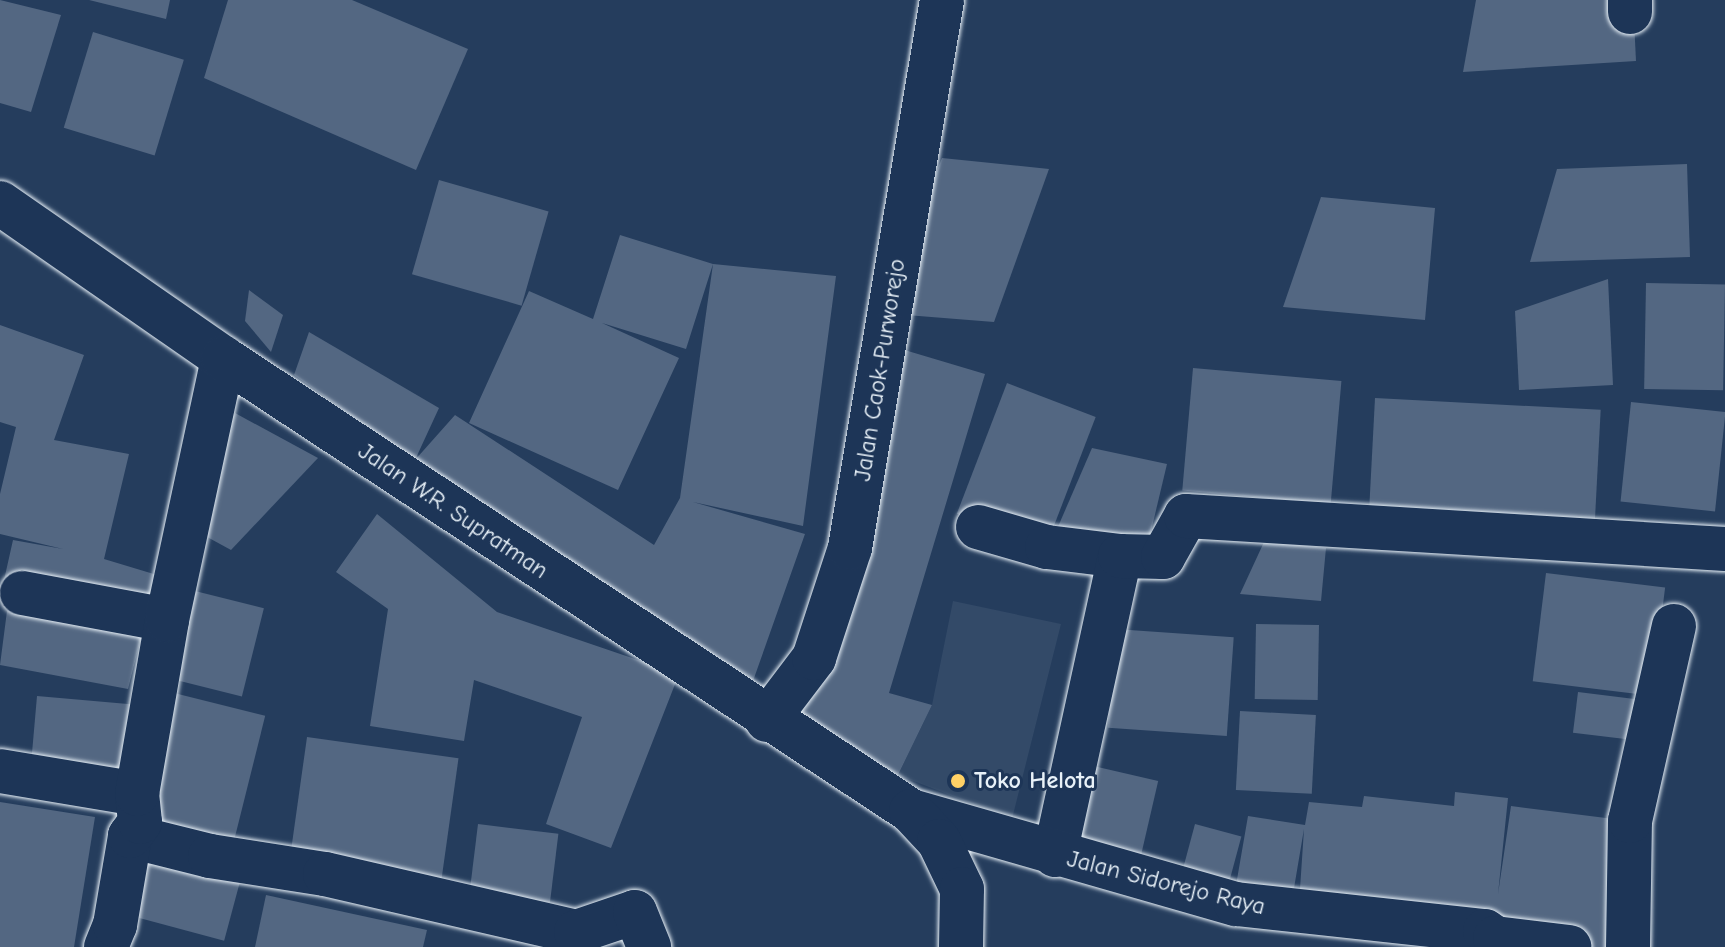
<!DOCTYPE html>
<html>
<head>
<meta charset="utf-8">
<style>
	body { margin:0 }
	#map { position:relative; width:1725px; height:947px; overflow:hidden; background:#253d5d; font-family:"Comic Neue",sans-serif }
	div>[style] { position:absolute }
	.built>* { inset:0; background:#334a68 }
	.building>* { inset:0; background:#536782; transform-origin:0 0 }
	.roads { filter:drop-shadow(0 0 2px #e8f1f8) drop-shadow(0 0 2px #e8f1f8) }
	.minor>* { height:44px; margin:-22px; padding:0 22px; transform-origin:22px; border-radius:22px; background:#1d3557 }
	.major>* { height:44px; margin:-22px; padding:0 22px; transform-origin:22px; border-radius:22px; background:#1d3557 }
	.dots>* { width:22px; height:22px; translate:-50% -50%; box-sizing:border-box; border:4px solid #1d3557; border-radius:50% }
	span { translate:-50% -50%; white-space:nowrap; text-align:center; line-height:1.15; -webkit-text-stroke:6px #1d3557; paint-order:stroke }
	.street-label { font-size:24px; color:#e8f1f8 }
	.poi-label { font-size:24px; color:#e8f1f8; font-weight:700 }
	.left { translate:0 -50%; text-align:left }
</style>
</head>
<body>
<div id="map">
	<div class="built">
		<i style="clip-path:polygon(953px 601px,1061px 624px,1012px 819px,898px 775px,932px 705px)"></i>
	</div>
	<div class="building">
		<i style="clip-path:polygon(0 0,61px 15px,31px 112px,0 103px)"></i>
		<i style="clip-path:polygon(89px 0,170px 0,166px 19px)"></i>
		<i style="clip-path:polygon(228px 0,352px 0,468px 49px,416px 170px,204px 78px)"></i>
		<i style="clip-path:polygon(1476px 0,1633px 0,1636px 61px,1463px 72px)"></i>
		<i style="left:93px;top:32px;width:95px;height:100px;rotate:17deg"></i>
		<i style="clip-path:polygon(942px 158px,1049px 169px,994px 322px,881px 313px)"></i>
		<i style="clip-path:polygon(1687px 164px,1690px 257px,1530px 262px,1557px 169px)"></i>
		<i style="left:439px;top:180px;width:114px;height:98px;rotate:16deg"></i>
		<i style="clip-path:polygon(1321px 197px,1435px 208px,1425px 320px,1283px 307px)"></i>
		<i style="clip-path:polygon(620px 235px,713px 264px,836px 276px,803px 526px,693px 502px,805px 534px,753px 681px,618px 600px,415px 460px,455px 415px,654px 545px,680px 498px,713px 264px,686px 349px,602px 323px,679px 358px,618px 490px,469px 423px,529px 291px,593px 319px)"></i>
		<i style="clip-path:polygon(1608px 279px,1613px 385px,1519px 390px,1515px 311px)"></i>
		<i style="left:1646px;top:283px;width:79px;height:106px;rotate:1deg"></i>
		<i style="clip-path:polygon(249px 290px,283px 315px,271px 352px,245px 321px)"></i>
		<i style="clip-path:polygon(0 325px,84px 355px,54px 440px,129px 454px,104px 559px,157px 575px,128px 689px,0 665px,7px 611px,133px 634px,0 598px,13px 540px,63px 549px,0 534px,0 494px,16px 427px,0 422px)"></i>
		<i style="clip-path:polygon(309px 332px,439px 408px,415px 460px,294px 375px)"></i>
		<i style="clip-path:polygon(871px 340px,985px 374px,889px 693px,932px 705px,898px 775px,789px 724px,817px 672px)"></i>
		<i style="left:1193px;top:368px;width:149px;height:123px;rotate:5deg"></i>
		<i style="left:1007px;top:383px;width:95px;height:140px;rotate:21deg"></i>
		<i style="left:1375px;top:398px;width:226px;height:124px;rotate:3deg"></i>
		<i style="left:1631px;top:402px;width:95px;height:100px;rotate:6deg"></i>
		<i style="clip-path:polygon(235px 413px,318px 458px,231px 550px,176px 520px)"></i>
		<i style="clip-path:polygon(1092px 448px,1167px 464px,1147px 548px,1054px 536px)"></i>
		<i style="clip-path:polygon(377px 514px,497px 612px,679px 674px,611px 848px,546px 824px,582px 717px,474px 680px,464px 741px,370px 726px,388px 609px,336px 572px)"></i>
		<i style="clip-path:polygon(1264px 542px,1326px 548px,1321px 601px,1240px 594px)"></i>
		<i style="left:1546px;top:573px;width:120px;height:109px;rotate:7deg"></i>
		<i style="left:195px;top:591px;width:71px;height:91px;rotate:14deg"></i>
		<i style="left:1256px;top:624px;width:63px;height:75px;rotate:1deg"></i>
		<i style="left:1115px;top:629px;width:119px;height:99px;rotate:4deg"></i>
		<i style="left:1578px;top:692px;width:63px;height:41px;rotate:7deg"></i>
		<i style="left:174px;top:693px;width:94px;height:133px;rotate:14deg"></i>
		<i style="left:37px;top:696px;width:97px;height:68px;rotate:5deg"></i>
		<i style="left:1240px;top:711px;width:76px;height:79px;rotate:3deg"></i>
		<i style="left:307px;top:737px;width:153px;height:129px;rotate:8deg"></i>
		<i style="left:1089px;top:765px;width:71px;height:85px;rotate:13deg"></i>
		<i style="clip-path:polygon(1455px 792px,1508px 798px,1498px 894px,1511px 806px,1630px 821px,1615px 947px,1569px 947px,1352px 906px,1354px 895px,1300px 889px,1304px 829px,1292px 900px,1235px 891px,1248px 816px,1305px 825px,1309px 802px,1362px 807px,1364px 796px,1454px 806px)"></i>
		<i style="clip-path:polygon(0 802px,95px 817px,74px 947px,0 947px)"></i>
		<i style="left:478px;top:824px;width:81px;height:69px;rotate:7deg"></i>
		<i style="left:1195px;top:824px;width:48px;height:57px;rotate:15deg"></i>
		<i style="left:115px;top:838px;width:132px;height:71px;rotate:15deg"></i>
		<i style="clip-path:polygon(266px 895px,427px 930px,423px 947px,255px 947px)"></i>
	</div>
	<div class="roads">
		<div class="minor">
			<i style="left:1630px;top:0;width:12px;rotate:90deg"></i>
			<i style="left:978px;top:527px;width:72px;rotate:16.2deg"></i>
			<i style="left:1047px;top:547px;width:74px;rotate:7deg"></i>
			<i style="left:1120px;top:556px;width:306px;rotate:102.3deg"></i>
			<i style="left:1120px;top:556px;width:43px;rotate:1.3deg"></i>
			<i style="left:1163px;top:557px;width:47px;rotate:-60.7deg"></i>
			<i style="left:1186px;top:516px;width:540px;rotate:3.5deg"></i>
			<i style="left:22px;top:593px;width:147px;rotate:10.5deg"></i>
			<i style="left:767px;top:720px;width:78px;rotate:-52.8deg"></i>
			<i style="left:814px;top:658px;width:116px;rotate:-71.9deg"></i>
			<i style="left:850px;top:548px;width:556px;rotate:-80.47deg"></i>
			<i style="left:0;top:771px;width:139px;rotate:9.5deg"></i>
			<i style="left:911px;top:811px;width:338px;rotate:16deg"></i>
			<i style="left:1236px;top:904px;width:250px;rotate:6.2deg"></i>
			<i style="left:1485px;top:931px;width:12px;rotate:35deg"></i>
			<i style="left:1495px;top:938px;width:75px;rotate:6.9deg"></i>
			<i style="left:130px;top:836px;width:82px;rotate:14deg"></i>
			<i style="left:210px;top:856px;width:116px;rotate:8.9deg"></i>
			<i style="left:325px;top:874px;width:258px;rotate:13deg"></i>
			<i style="left:576px;top:932px;width:62px;rotate:-18.7deg"></i>
			<i style="left:635px;top:912px;width:38px;rotate:68deg"></i>
			<i style="left:106px;top:947px;width:24px;rotate:-68deg"></i>
			<i style="left:115px;top:925px;width:90px;rotate:-80.4deg"></i>
			<i style="left:130px;top:836px;width:17px;rotate:-54deg"></i>
			<i style="left:140px;top:822px;width:28px;rotate:-96deg"></i>
			<i style="left:137px;top:794px;width:177px;rotate:-80.2deg"></i>
			<i style="left:167px;top:620px;width:268px;rotate:-77.9deg"></i>
			<i style="left:1628px;top:947px;width:126px;rotate:-89.1deg"></i>
			<i style="left:1630px;top:821px;width:200px;rotate:-77.3deg"></i>
		</div>
		<div class="major">
			<i style="left:0;top:203px;width:272px;rotate:34.8deg"></i>
			<i style="left:223px;top:358px;width:824px;rotate:33.36deg"></i>
			<i style="left:911px;top:811px;width:41px;rotate:47deg"></i>
			<i style="left:939px;top:841px;width:53px;rotate:64.4deg"></i>
			<i style="left:962px;top:889px;width:58px;rotate:91deg"></i>
		</div>
	</div>
	<div class="dots">
		<i style="left:958px;top:781px;background:#ffd166"></i>
	</div>
	<div class="street-label">
		<span style="left:880px;top:370px;rotate:-81deg">Jalan Caok-Purworejo</span>
		<span style="left:453px;top:511px;rotate:34deg">Jalan W.R. Supratman</span>
		<span style="left:1166px;top:883px;rotate:14deg">Jalan Sidorejo Raya</span>
	</div>
	<div class="poi-label">
		<span class="left" style="left:974px;top:781px">Toko Helota</span>
	</div>
</div>
</body>
</html>
